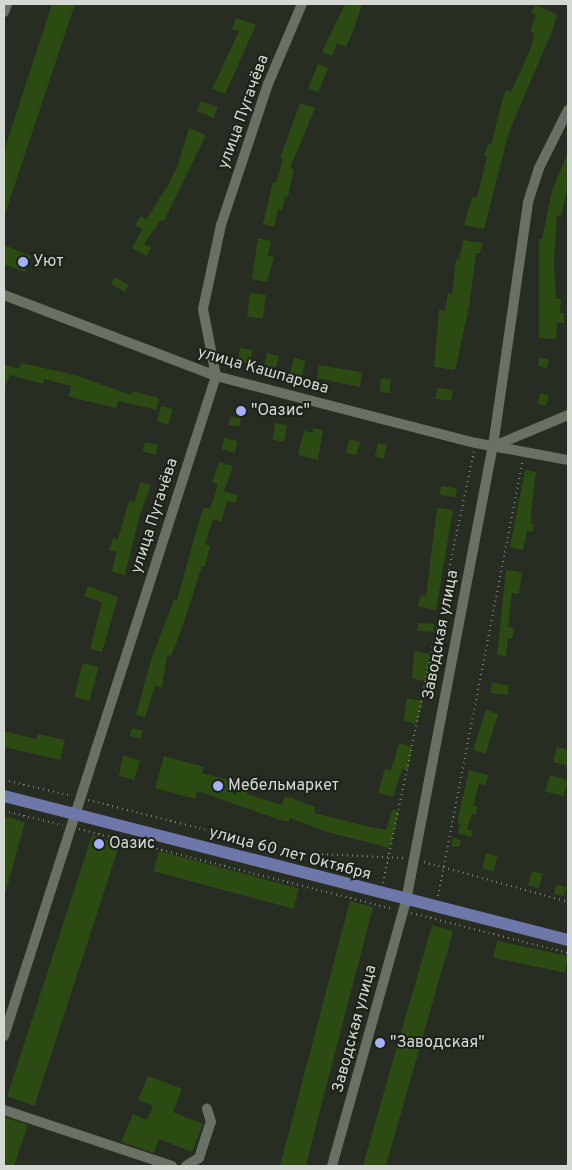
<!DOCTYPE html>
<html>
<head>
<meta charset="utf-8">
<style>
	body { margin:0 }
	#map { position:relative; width:572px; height:1170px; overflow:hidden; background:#272d23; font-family:Overpass,sans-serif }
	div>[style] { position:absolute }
	.building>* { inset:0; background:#2b4b12; transform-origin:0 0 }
	.path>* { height:2px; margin-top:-1px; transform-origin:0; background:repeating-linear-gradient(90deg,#7e837b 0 1px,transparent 0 5px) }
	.minor>* { height:10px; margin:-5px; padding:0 5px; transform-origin:5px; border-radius:5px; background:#697165 }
	.major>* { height:12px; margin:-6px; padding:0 6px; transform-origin:6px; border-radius:6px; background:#6e77a9 }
	.dots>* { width:14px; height:14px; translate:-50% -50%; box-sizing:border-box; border:2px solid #1d231a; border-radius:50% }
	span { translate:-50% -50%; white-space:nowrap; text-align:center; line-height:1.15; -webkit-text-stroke:4px #1d231a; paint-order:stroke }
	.street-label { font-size:16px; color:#d5d9d3 }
	.poi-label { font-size:16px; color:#d5d9d3 }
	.left { translate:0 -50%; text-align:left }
	.frame { position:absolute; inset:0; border:5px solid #d5d9d3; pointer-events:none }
</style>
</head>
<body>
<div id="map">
	<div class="building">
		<i style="clip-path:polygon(52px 4px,75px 4px,4px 217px,4px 151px)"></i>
		<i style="clip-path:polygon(345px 4px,362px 4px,353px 31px,346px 47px,337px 43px,332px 56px,322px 52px)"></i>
		<i style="clip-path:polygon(535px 5px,557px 14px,553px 29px,509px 132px,484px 229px,464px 225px,472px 197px,477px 198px,487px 156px,484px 156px,488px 144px,491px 145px,502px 101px,506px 90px,511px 92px,531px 48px,534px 33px,530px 32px,536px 15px,531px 13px)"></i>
		<i style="clip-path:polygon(236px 18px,256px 25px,225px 94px,212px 89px,239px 31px,232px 29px)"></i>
		<i style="left:318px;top:64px;width:11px;height:26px;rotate:22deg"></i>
		<i style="left:201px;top:101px;width:18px;height:11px;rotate:22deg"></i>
		<i style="clip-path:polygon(300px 103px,315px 108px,290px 168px,294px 169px,288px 197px,285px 196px,282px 210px,278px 209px,274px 227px,263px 224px,273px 182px,276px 183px,283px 159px,280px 158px)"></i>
		<i style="clip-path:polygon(189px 128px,206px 135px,164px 221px,161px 220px,144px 244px,151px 247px,147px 256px,132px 248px,142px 229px,135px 225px,141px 216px,146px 220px,169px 183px,178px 165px)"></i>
		<i style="clip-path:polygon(567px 155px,568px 184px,561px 217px,557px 216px,554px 262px,556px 299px,561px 299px,560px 313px,564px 313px,564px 323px,557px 323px,556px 339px,539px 338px,539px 239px,542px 239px,552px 190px)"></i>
		<i style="clip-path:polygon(258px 238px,271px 241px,268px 256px,274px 257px,267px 282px,252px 279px)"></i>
		<i style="clip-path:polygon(463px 240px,482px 243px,480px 253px,476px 253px,469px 307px,458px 357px,455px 370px,434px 367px,439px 310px,445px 311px,448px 293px,452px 294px,456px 259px,459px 260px)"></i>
		<i style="clip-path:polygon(4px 245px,31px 256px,25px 272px,4px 264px)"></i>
		<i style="left:115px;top:277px;width:16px;height:8px;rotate:30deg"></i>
		<i style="left:250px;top:293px;width:16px;height:24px;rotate:7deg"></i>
		<i style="left:240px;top:348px;width:12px;height:14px;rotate:9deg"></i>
		<i style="clip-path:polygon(267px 353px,279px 356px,275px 370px,264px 368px)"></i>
		<i style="left:294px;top:358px;width:12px;height:16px;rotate:14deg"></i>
		<i style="clip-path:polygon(539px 358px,549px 359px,547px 368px,538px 366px)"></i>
		<i style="clip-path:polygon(21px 363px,75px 375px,131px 395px,132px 391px,159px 398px,157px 410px,118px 401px,116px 408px,78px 399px,68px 396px,71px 386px,44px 379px,43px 384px,10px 375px,4px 389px,4px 364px,19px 369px)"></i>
		<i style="clip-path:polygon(319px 365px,362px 372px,360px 387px,317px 378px)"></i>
		<i style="left:381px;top:378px;width:10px;height:14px;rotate:6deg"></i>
		<i style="left:437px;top:388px;width:16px;height:11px;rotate:7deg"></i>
		<i style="left:540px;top:393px;width:9px;height:11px;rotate:13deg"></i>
		<i style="left:161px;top:406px;width:12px;height:16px;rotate:14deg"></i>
		<i style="left:230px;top:416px;width:11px;height:9px;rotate:10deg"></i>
		<i style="left:275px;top:423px;width:12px;height:17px;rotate:9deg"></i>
		<i style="clip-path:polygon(313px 428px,323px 430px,318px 460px,298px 455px,304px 431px,313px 433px)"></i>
		<i style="clip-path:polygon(224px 438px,237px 441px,235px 453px,222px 449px)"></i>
		<i style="clip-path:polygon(349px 439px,360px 442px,356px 455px,346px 453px)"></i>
		<i style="left:145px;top:442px;width:13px;height:10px;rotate:13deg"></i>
		<i style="left:378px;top:443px;width:9px;height:14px;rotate:13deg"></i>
		<i style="clip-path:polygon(219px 462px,233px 466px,224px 491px,238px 495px,235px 503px,227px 501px,221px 522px,213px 519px,205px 544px,210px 546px,205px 567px,202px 566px,182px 628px,171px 656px,167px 655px,162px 688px,155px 686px,145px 717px,136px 715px,151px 660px,174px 600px,177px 600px,199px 521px,204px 507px,210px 509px,218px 484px,212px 482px)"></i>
		<i style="clip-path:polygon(525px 470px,536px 472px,531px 512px,531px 524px,534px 524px,532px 532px,527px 531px,523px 550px,510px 547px)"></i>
		<i style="clip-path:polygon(140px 482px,151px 485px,140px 514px,125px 575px,112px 572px,116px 552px,109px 550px,113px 538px,118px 539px,129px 501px,135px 502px)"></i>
		<i style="left:441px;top:486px;width:16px;height:9px;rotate:7deg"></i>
		<i style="clip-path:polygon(437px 508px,453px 510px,436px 610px,418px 606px,421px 595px,426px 596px)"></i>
		<i style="clip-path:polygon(506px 570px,522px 572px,519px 594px,512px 593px,508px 627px,514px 628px,512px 639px,508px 638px,506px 656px,497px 655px)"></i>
		<i style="clip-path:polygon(88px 586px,118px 597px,102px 652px,90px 649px,102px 602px,84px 596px)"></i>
		<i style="left:418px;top:623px;width:16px;height:8px;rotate:4deg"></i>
		<i style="clip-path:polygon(414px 651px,430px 654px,426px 681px,412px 679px)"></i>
		<i style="left:83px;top:663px;width:16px;height:35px;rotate:15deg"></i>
		<i style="left:492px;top:683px;width:17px;height:10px;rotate:7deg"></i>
		<i style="clip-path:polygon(407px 698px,423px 701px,417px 724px,404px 721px)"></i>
		<i style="left:486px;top:710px;width:13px;height:42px;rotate:18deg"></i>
		<i style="left:132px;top:728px;width:11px;height:8px;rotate:15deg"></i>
		<i style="clip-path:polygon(4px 731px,36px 739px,38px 734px,65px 740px,60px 760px,4px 747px)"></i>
		<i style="clip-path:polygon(399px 743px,412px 747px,408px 770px,402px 769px,393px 797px,378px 793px,385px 769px,391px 770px)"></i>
		<i style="clip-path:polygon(557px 747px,568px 750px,568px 766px,553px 762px)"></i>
		<i style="clip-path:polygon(123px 755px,140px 761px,134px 780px,119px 776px)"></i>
		<i style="clip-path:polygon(164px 756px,204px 767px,202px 773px,229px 780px,228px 785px,248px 790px,247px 794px,282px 805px,285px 796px,315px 807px,314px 813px,366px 826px,386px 830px,392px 810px,399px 811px,390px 848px,327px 832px,290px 818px,289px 822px,280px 820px,197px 791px,195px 799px,155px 788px)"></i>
		<i style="clip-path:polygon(469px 770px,488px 775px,486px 785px,479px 784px,473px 806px,477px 806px,476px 814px,472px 814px,467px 829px,473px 831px,471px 837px,458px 833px,460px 824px,457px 823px)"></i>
		<i style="left:550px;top:775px;width:19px;height:17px;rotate:16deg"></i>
		<i style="clip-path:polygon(4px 816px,25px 822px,6px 891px,4px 891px)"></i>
		<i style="left:92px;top:835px;width:29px;height:275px;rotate:18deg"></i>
		<i style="clip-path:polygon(453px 838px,461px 840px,459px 847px,451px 846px)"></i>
		<i style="left:159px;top:851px;width:145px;height:21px;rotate:15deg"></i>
		<i style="left:486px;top:853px;width:12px;height:16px;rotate:14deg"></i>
		<i style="left:532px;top:871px;width:11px;height:15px;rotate:15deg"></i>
		<i style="clip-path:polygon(556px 885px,567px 887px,564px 896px,554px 894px)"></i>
		<i style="clip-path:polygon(350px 901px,373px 907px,312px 1141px,306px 1166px,280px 1166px)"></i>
		<i style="left:432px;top:925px;width:22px;height:250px;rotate:16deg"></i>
		<i style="left:497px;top:941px;width:73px;height:17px;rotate:12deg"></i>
		<i style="clip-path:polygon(148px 1076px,182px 1089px,173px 1112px,203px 1124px,192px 1152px,159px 1139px,154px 1153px,121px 1142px,133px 1114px,147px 1120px,153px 1106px,138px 1100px)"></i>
		<i style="clip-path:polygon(4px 1117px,28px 1125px,14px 1166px,4px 1166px)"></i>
	</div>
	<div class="path">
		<i style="left:4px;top:780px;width:70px;rotate:13.2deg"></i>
		<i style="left:88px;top:800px;width:216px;rotate:14.2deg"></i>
		<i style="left:297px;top:853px;width:107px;rotate:2.7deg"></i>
		<i style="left:4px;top:811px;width:60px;rotate:13.6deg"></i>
		<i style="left:79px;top:829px;width:325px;rotate:14.3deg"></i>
		<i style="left:424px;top:862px;width:149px;rotate:15.5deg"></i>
		<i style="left:383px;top:883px;width:441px;rotate:-78.1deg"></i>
		<i style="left:438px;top:896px;width:442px;rotate:-79deg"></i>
		<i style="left:411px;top:913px;width:162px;rotate:14.3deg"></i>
	</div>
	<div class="minor">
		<i style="left:4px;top:12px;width:9px;rotate:-69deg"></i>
		<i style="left:4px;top:295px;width:227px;rotate:20.9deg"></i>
		<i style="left:216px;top:376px;width:268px;rotate:14.5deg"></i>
		<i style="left:476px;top:443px;width:94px;rotate:10.5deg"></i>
		<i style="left:494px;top:446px;width:80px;rotate:-22.7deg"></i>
		<i style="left:4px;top:1036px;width:693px;rotate:-72.19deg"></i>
		<i style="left:216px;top:376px;width:68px;rotate:-101deg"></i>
		<i style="left:203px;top:309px;width:86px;rotate:-77.9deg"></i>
		<i style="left:221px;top:225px;width:149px;rotate:-71.6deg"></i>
		<i style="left:268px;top:84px;width:87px;rotate:-67deg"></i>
		<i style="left:4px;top:1110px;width:177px;rotate:18.4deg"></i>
		<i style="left:186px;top:1166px;width:15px;rotate:-32deg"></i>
		<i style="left:199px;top:1158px;width:38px;rotate:-72deg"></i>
		<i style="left:211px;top:1122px;width:14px;rotate:-107deg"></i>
		<i style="left:332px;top:1166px;width:275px;rotate:-74.4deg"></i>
		<i style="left:406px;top:901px;width:463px;rotate:-79.2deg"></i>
		<i style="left:493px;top:446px;width:246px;rotate:-81.8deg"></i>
		<i style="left:528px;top:202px;width:36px;rotate:-72deg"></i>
		<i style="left:539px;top:168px;width:65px;rotate:-63.4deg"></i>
	</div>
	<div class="major">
		<i style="left:4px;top:796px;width:582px;rotate:14.32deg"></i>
	</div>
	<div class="dots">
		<i style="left:23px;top:262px;background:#a6b1fc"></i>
		<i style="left:241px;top:411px;background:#a6b1fc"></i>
		<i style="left:218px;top:786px;background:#a6b1fc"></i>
		<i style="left:99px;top:844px;background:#a6b1fc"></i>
		<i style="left:380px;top:1043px;background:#a6b1fc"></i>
	</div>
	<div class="street-label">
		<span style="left:244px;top:112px;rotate:-70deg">улица Пугачёва</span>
		<span style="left:263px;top:371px;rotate:16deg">улица Кашпарова</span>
		<span style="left:155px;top:516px;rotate:-72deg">улица Пугачёва</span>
		<span style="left:441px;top:635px;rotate:-79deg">Заводская улица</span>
		<span style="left:290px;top:854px;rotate:15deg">улица 60 лет Октября</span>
		<span style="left:355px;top:1029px;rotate:-75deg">Заводская улица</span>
	</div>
	<div class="poi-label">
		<span class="left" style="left:33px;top:262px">Уют</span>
		<span class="left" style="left:251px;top:411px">"Оазис"</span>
		<span class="left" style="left:228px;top:786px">Мебельмаркет</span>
		<span class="left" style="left:109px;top:844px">Оазис</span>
		<span class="left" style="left:390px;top:1043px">"Заводская"</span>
	</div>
	<div class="frame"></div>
</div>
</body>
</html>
